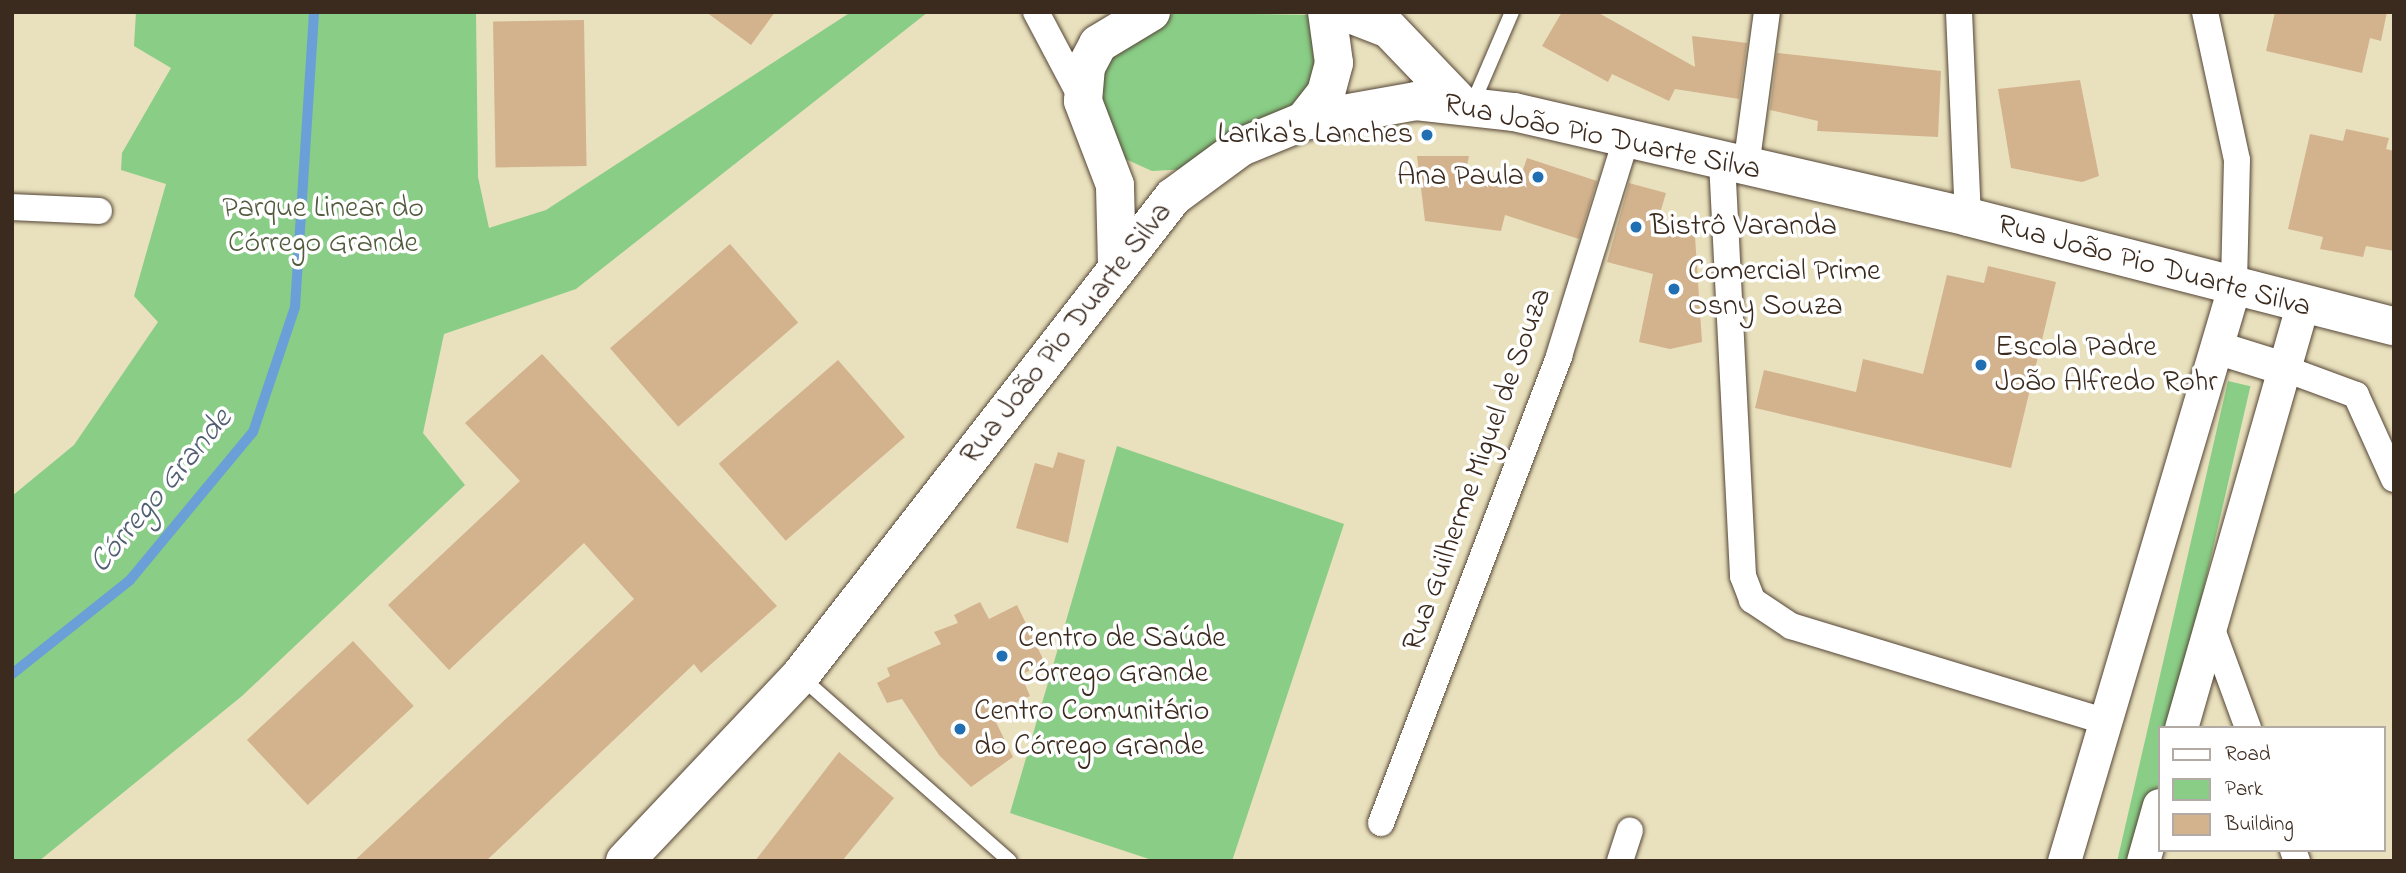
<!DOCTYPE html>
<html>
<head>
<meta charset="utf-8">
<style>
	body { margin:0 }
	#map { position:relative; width:2406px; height:873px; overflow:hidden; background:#e9e1bd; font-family:"Indie Flower",sans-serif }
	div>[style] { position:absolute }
	.green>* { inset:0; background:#89cd86; transform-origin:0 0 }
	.stream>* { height:10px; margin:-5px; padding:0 5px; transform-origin:5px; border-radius:5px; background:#6b9fd7 }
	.building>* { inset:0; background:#d3b38e; transform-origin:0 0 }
	.roads { filter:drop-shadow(0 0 2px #554536) drop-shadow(0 0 2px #554536) }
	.service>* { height:14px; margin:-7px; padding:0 7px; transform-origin:7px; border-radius:7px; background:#fff }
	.minor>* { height:26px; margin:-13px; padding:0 13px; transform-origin:13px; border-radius:13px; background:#fff }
	.tertiary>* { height:33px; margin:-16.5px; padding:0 16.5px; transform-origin:16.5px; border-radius:16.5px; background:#fff }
	.secondary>* { height:38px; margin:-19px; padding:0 19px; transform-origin:19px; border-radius:19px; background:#fff }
	.dots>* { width:19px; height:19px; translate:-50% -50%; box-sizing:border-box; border:4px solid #fff; border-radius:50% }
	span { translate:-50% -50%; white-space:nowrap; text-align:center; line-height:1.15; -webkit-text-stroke:7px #fff; paint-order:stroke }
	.poi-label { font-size:30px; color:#3b2a1e }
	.right { translate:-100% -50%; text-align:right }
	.left { translate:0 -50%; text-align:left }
	.street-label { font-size:30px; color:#3b2a1e }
	.park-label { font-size:30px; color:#525b3d }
	.water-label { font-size:32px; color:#515f71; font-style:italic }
	.frame { position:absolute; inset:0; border:14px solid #3b2a1e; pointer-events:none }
	.legend { position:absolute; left:2158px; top:726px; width:228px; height:126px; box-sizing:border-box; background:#fff; border:2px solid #b1aaa5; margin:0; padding:9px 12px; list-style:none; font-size:21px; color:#3b2a1e }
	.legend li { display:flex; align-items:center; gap:14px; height:35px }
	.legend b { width:35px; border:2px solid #b1aaa5 }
</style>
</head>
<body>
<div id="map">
	<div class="green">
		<i style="clip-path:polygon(136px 12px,476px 12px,478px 177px,489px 228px,546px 210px,851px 12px,928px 12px,576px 289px,444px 334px,423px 433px,465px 485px,242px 696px,39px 861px,12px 861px,12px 496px,74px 445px,158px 322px,134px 296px,166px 184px,121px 170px,122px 153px,171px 68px,134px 46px)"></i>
		<i style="clip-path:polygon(1174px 13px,1318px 15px,1324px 58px,1299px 114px,1188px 169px,1152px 171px,1112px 153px,1095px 99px,1105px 54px)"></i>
		<i style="left:2228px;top:381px;width:23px;height:500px;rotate:13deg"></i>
		<i style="clip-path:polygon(1117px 446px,1344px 524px,1232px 861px,1155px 861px,1010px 813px)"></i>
	</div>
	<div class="stream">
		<i style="left:12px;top:674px;width:151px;rotate:-38.5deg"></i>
		<i style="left:130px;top:580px;width:192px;rotate:-50.3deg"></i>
		<i style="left:253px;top:432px;width:132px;rotate:-71.4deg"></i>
		<i style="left:295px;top:307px;width:296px;rotate:-86.3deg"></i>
	</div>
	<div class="building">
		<i style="clip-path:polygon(706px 12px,775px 12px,751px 45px)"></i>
		<i style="clip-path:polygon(1562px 12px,1597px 12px,1695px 67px,1692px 36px,1747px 43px,1739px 99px,1675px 89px,1669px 101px,1612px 74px,1608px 82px,1542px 46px)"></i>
		<i style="clip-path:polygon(2275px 12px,2387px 12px,2381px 41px,2370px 38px,2362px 73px,2266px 51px)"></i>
		<i style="left:584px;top:20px;width:146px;height:91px;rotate:89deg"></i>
		<i style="clip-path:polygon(1777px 53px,1941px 71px,1938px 137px,1817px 131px,1818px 121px,1770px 110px)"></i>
		<i style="clip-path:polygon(2080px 80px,2099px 176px,2082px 182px,2011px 168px,1998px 89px)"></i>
		<i style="clip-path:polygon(2346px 129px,2389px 138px,2386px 149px,2394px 151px,2394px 251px,2366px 246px,2363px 257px,2320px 249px,2323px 237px,2288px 229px,2310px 134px,2343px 141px)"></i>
		<i style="clip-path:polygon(1417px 156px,1469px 156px,1466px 170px,1519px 181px,1527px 158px,1597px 181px,1579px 239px,1505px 215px,1501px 231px,1425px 221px)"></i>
		<i style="clip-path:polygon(1629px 183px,1666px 193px,1656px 227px,1695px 236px,1702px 342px,1670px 349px,1639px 342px,1653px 274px,1607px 262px)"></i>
		<i style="left:730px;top:244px;width:104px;height:159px;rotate:49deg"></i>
		<i style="clip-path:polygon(1988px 266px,2056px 282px,2011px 468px,1755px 408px,1764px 370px,1856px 392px,1863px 359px,1923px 374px,1947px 275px,1984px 283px)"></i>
		<i style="clip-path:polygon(542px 354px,777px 606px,701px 673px,694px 664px,486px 861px,354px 861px,634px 599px,584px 543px,449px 670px,388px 605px,520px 481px,465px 423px)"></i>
		<i style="left:838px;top:360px;width:102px;height:158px;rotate:49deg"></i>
		<i style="clip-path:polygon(1058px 452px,1085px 460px,1068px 543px,1016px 528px,1035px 463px,1053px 468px)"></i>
		<i style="clip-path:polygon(980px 602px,989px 619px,1017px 605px,1045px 663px,1021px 675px,1030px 696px,992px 714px,1013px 757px,971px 787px,939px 755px,902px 699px,887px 703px,877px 683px,890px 676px,887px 668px,941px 644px,934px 632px,958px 623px,954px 615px)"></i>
		<i style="left:353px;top:641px;width:89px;height:145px;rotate:47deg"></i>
		<i style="clip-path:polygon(839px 752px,894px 798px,842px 861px,755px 861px)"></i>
	</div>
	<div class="roads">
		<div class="service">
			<i style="left:1472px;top:105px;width:101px;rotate:-66.7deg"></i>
			<i style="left:801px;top:677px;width:278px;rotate:41.4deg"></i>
		</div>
		<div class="minor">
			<i style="left:1036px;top:12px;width:96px;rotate:62.1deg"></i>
			<i style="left:1959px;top:12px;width:205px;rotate:87.5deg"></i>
			<i style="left:2205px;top:12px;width:151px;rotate:77.8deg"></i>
			<i style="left:2237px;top:160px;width:127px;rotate:91.4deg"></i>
			<i style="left:1722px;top:161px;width:416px;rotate:87.1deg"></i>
			<i style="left:1743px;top:576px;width:26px;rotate:69deg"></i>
			<i style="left:1752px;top:600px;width:47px;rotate:33.7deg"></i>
			<i style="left:1791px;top:626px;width:329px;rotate:16.9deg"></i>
			<i style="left:1746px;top:167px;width:156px;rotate:-82.3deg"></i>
			<i style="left:12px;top:207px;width:87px;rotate:2.6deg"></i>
			<i style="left:2283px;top:368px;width:78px;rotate:20.3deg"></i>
			<i style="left:2356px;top:395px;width:92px;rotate:65.7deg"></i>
			<i style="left:2210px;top:624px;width:111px;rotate:69.9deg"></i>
			<i style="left:1381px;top:823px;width:500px;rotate:-69.1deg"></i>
			<i style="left:1559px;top:356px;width:229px;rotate:-72.8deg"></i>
			<i style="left:2293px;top:850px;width:12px;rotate:70deg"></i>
			<i style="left:1620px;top:861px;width:32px;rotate:-72deg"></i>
		</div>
		<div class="tertiary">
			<i style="left:2219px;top:348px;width:67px;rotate:17.4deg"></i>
			<i style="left:2181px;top:728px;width:439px;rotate:-74deg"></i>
			<i style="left:2064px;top:861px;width:599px;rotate:-73.5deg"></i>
			<i style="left:2143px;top:861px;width:58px;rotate:-74.1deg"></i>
		</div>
		<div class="secondary">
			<i style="left:1345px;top:12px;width:47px;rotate:21.1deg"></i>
			<i style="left:1389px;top:29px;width:103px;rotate:46.2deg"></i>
			<i style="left:1304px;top:121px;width:36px;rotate:-52deg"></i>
			<i style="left:1326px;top:93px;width:31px;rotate:-75deg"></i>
			<i style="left:1334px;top:63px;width:51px;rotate:-97.8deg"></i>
			<i style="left:1117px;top:264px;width:79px;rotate:-91.5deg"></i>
			<i style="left:1115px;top:185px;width:90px;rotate:-110.9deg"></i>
			<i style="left:1083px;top:101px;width:34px;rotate:-85deg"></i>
			<i style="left:1086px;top:67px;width:26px;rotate:-62deg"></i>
			<i style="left:1098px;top:44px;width:62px;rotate:-31.1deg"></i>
			<i style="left:625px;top:861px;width:255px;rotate:-46.6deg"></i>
			<i style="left:800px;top:676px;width:607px;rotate:-52.09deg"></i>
			<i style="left:1173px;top:197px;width:84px;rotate:-36.3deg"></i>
			<i style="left:1241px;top:147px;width:68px;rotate:-22.4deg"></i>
			<i style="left:1304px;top:121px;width:114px;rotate:-10.1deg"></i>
			<i style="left:1416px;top:101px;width:99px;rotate:6.4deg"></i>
			<i style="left:1514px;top:112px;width:466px;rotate:13deg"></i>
			<i style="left:1968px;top:217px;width:440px;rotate:14.4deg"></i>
		</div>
	</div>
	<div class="dots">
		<i style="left:1427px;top:135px;background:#1f6fb2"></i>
		<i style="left:1538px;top:177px;background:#1f6fb2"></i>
		<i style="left:1636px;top:227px;background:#1f6fb2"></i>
		<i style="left:1674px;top:289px;background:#1f6fb2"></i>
		<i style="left:1981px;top:365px;background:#1f6fb2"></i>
		<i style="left:1002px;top:656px;background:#1f6fb2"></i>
		<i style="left:960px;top:729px;background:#1f6fb2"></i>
	</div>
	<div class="poi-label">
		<span class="right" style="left:1413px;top:135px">Larika's Lanches</span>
		<span class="right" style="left:1524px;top:177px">Ana Paula</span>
		<span class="left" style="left:1650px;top:227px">Bistrô Varanda</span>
		<span class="left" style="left:1688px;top:289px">Comercial Prime<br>Osny Souza</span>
		<span class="left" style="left:1995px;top:365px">Escola Padre<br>João Alfredo Rohr</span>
		<span class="left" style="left:1018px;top:656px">Centro de Saúde<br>Córrego Grande</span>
		<span class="left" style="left:974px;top:729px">Centro Comunitário<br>do Córrego Grande</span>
	</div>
	<div class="street-label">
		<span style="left:1602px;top:138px;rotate:12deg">Rua João Pio Duarte Silva</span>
		<span style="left:2154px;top:267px;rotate:15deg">Rua João Pio Duarte Silva</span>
		<span style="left:1067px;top:334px;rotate:-52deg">Rua João Pio Duarte Silva</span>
		<span style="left:1478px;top:470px;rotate:-70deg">Rua Guilherme Miguel de Souza</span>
	</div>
	<div class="park-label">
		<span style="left:323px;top:226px">Parque Linear do<br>Córrego Grande</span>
	</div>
	<div class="water-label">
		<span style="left:162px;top:492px;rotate:-50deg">Córrego Grande</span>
	</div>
	<div class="frame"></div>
	<ul class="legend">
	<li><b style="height:9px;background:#fff"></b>Road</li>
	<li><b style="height:19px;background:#89cd86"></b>Park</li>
	<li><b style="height:19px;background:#d3b38e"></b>Building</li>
	</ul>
</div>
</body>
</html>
